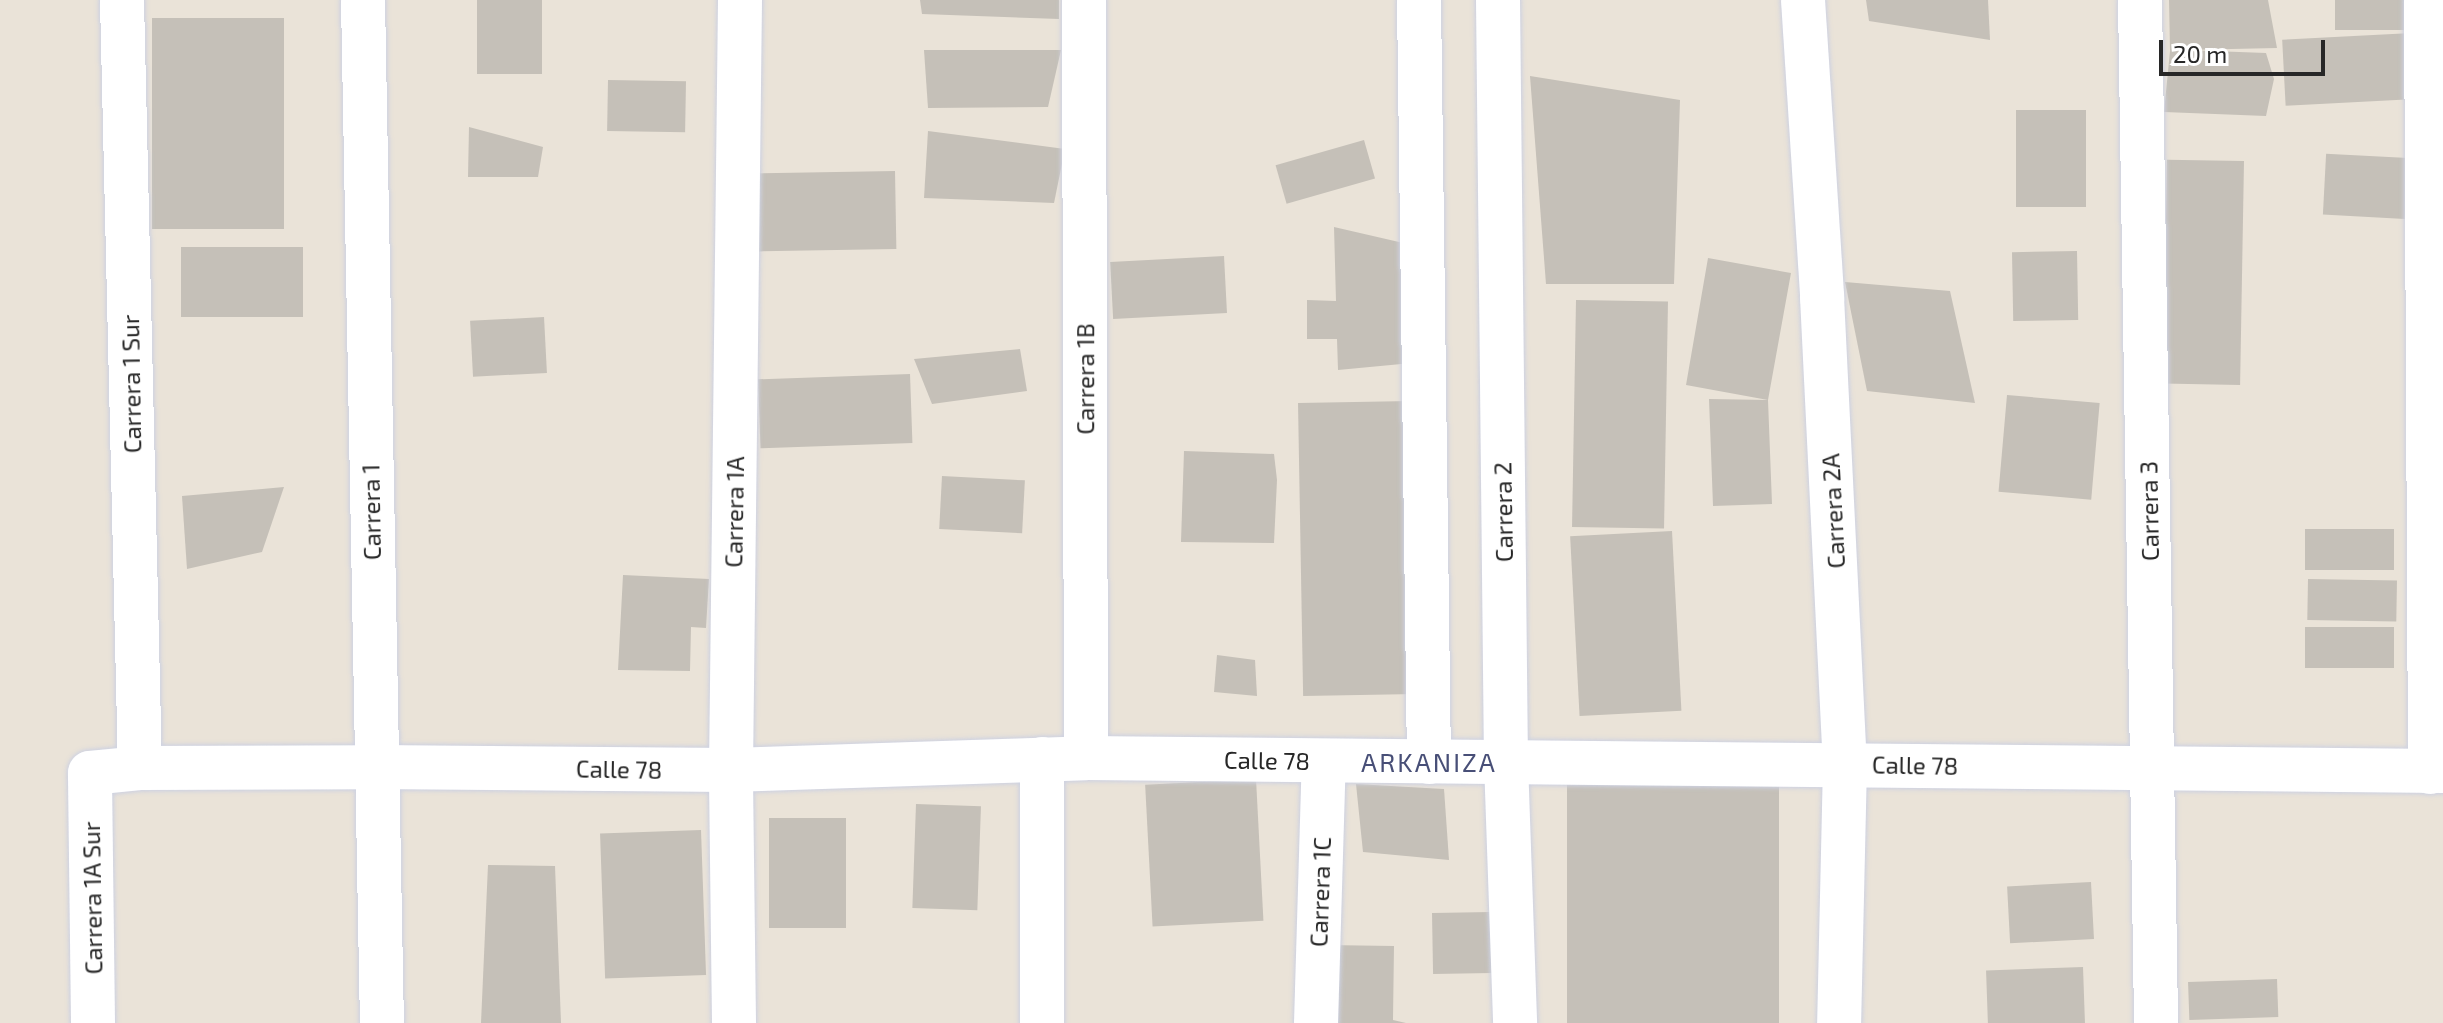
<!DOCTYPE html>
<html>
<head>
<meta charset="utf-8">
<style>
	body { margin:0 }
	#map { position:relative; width:2443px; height:1023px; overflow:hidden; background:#eae3d8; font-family:"Exo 2",sans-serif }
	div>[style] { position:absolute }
	.building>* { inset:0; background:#c5c0b8; transform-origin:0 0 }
	.roads { filter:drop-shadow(0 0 2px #cdd1e1) drop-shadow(0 0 2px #cdd1e1) }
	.minor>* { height:44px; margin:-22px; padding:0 22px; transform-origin:22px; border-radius:22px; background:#fff }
	.tertiary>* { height:44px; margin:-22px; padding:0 22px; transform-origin:22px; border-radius:22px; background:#fff }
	span { translate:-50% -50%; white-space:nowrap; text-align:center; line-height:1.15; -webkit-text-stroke:6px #fff; paint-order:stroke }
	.street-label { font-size:24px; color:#272727 }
	.neighbourhood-label { font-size:26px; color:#484f77; letter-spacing:2px }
	.scale { position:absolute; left:2159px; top:40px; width:166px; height:36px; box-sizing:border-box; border:4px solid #272727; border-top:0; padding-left:10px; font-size:24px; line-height:28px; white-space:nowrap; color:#272727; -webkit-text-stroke:6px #fff; paint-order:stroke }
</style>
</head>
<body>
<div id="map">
	<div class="building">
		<i style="left:477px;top:0;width:65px;height:74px"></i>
		<i style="clip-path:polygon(920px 0,1059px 0,1059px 19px,922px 14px)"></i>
		<i style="clip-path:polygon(1866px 0,1988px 0,1990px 40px,1869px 21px)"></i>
		<i style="clip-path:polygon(2169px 0,2268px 0,2277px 48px,2185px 50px,2266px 53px,2274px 79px,2266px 116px,2164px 112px,2170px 51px)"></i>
		<i style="left:2335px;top:0;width:79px;height:30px"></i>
		<i style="left:284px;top:18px;width:211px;height:132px;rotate:90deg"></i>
		<i style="left:2412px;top:33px;width:66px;height:130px;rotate:87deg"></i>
		<i style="clip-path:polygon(924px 50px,1061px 50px,1048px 107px,928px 108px)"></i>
		<i style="clip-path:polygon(1530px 76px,1680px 100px,1674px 284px,1546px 284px)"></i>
		<i style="left:608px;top:80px;width:78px;height:51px;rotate:1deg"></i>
		<i style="left:2016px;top:110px;width:70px;height:97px"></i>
		<i style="clip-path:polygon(469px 127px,543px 147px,538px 177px,468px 177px)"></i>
		<i style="clip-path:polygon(928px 131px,1065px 149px,1054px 203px,924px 198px)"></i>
		<i style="left:1364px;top:140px;width:40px;height:92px;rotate:74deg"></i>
		<i style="left:2408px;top:158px;width:61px;height:82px;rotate:93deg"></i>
		<i style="left:2244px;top:161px;width:224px;height:77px;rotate:91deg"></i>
		<i style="left:895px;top:171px;width:78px;height:138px;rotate:89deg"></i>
		<i style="clip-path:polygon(1334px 227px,1412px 245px,1412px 363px,1338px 370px,1337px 339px,1307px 339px,1307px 300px,1336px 301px)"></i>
		<i style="left:181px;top:247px;width:122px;height:70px"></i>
		<i style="left:2077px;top:251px;width:69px;height:65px;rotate:89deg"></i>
		<i style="left:1224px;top:256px;width:57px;height:114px;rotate:87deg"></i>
		<i style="clip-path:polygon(1708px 258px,1791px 273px,1768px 400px,1772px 504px,1713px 506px,1709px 399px,1768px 400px,1686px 385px)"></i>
		<i style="clip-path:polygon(1845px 282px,1950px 291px,1975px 403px,1867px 391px)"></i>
		<i style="left:1576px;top:300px;width:92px;height:227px;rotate:1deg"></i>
		<i style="left:544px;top:317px;width:56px;height:74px;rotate:87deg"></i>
		<i style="clip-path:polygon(1020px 349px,1027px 391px,932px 404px,914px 359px)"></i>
		<i style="left:910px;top:374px;width:69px;height:152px;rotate:88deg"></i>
		<i style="left:2007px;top:395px;width:93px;height:97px;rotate:5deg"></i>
		<i style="left:1411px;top:401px;width:293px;height:113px;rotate:89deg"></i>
		<i style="clip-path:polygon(1184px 451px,1274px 454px,1277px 480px,1274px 543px,1181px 542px)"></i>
		<i style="left:942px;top:476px;width:83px;height:53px;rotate:3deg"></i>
		<i style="clip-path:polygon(284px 487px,262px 552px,187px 569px,182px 496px)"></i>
		<i style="left:2305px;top:529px;width:89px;height:41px"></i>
		<i style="left:1672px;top:531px;width:180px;height:102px;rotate:87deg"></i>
		<i style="clip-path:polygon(623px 575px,709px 579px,706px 628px,691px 627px,690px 671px,618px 670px)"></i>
		<i style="left:2308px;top:579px;width:89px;height:41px;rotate:1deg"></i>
		<i style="left:2305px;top:627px;width:89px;height:41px"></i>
		<i style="clip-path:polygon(1217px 655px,1255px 660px,1257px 696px,1214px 692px)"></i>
		<i style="left:1256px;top:779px;width:142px;height:111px;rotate:87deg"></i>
		<i style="clip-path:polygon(1356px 784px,1444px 789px,1449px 860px,1363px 852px)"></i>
		<i style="left:1779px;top:784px;width:239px;height:212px;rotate:90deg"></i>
		<i style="left:916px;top:804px;width:65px;height:104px;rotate:2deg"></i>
		<i style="left:769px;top:818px;width:77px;height:110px"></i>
		<i style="left:701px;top:830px;width:145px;height:101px;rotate:88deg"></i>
		<i style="clip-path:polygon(488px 865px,555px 866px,561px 1023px,481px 1023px)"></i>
		<i style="left:2091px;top:882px;width:57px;height:84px;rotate:87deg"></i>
		<i style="left:1491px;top:912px;width:61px;height:59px;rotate:89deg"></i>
		<i style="clip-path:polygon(1326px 945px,1394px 946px,1393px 1020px,1406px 1023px,1324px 1023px)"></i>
		<i style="left:2083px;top:967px;width:56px;height:97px;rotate:88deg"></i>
		<i style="left:2277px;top:979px;width:38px;height:89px;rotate:88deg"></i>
	</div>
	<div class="roads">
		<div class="minor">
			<i style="left:122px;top:0;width:768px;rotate:88.66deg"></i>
			<i style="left:1084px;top:0;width:758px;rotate:89.85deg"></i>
			<i style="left:1419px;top:0;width:762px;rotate:89.25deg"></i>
			<i style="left:1498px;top:0;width:762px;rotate:89.4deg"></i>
			<i style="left:1506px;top:762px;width:261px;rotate:88deg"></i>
			<i style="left:1803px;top:0;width:298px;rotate:86.3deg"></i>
			<i style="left:1822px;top:297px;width:468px;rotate:87.2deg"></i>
			<i style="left:1845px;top:764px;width:259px;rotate:91.3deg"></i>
			<i style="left:2140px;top:0;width:1023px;rotate:89.1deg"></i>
			<i style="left:2426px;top:0;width:772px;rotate:89.7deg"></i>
			<i style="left:1042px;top:759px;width:264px;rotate:90deg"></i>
			<i style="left:93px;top:1023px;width:250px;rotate:-90.7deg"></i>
			<i style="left:90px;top:773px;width:50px;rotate:-5.7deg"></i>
			<i style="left:140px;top:768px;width:235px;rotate:-0.2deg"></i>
			<i style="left:375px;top:767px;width:356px;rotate:0.5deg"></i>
			<i style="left:731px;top:770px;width:355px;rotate:-1.9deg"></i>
			<i style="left:1086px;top:758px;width:1357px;rotate:0.55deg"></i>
			<i style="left:734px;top:1023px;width:253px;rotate:-90.7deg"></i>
			<i style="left:731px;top:770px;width:770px;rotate:-89.33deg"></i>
			<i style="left:1316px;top:1023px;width:262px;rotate:-88.3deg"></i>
		</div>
		<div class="tertiary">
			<i style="left:363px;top:0;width:1023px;rotate:88.94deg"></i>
		</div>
	</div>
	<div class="street-label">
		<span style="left:1085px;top:379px;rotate:-90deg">Carrera 1B</span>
		<span style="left:131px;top:384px;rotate:-91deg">Carrera 1 Sur</span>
		<span style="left:1833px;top:511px;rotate:-93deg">Carrera 2A</span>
		<span style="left:2149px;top:511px;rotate:-91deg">Carrera 3</span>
		<span style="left:371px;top:512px;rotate:-91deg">Carrera 1</span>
		<span style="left:734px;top:512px;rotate:-89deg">Carrera 1A</span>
		<span style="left:1503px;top:512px;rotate:-91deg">Carrera 2</span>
		<span style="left:1267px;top:760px;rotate:1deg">Calle 78</span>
		<span style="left:1915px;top:765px;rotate:1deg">Calle 78</span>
		<span style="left:619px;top:769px;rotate:1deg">Calle 78</span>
		<span style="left:1320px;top:892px;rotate:-88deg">Carrera 1C</span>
		<span style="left:92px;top:898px;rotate:-91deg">Carrera 1A Sur</span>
	</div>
	<div class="neighbourhood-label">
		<span style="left:1429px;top:762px">ARKANIZA</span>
	</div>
	<div class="scale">20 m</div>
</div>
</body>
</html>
